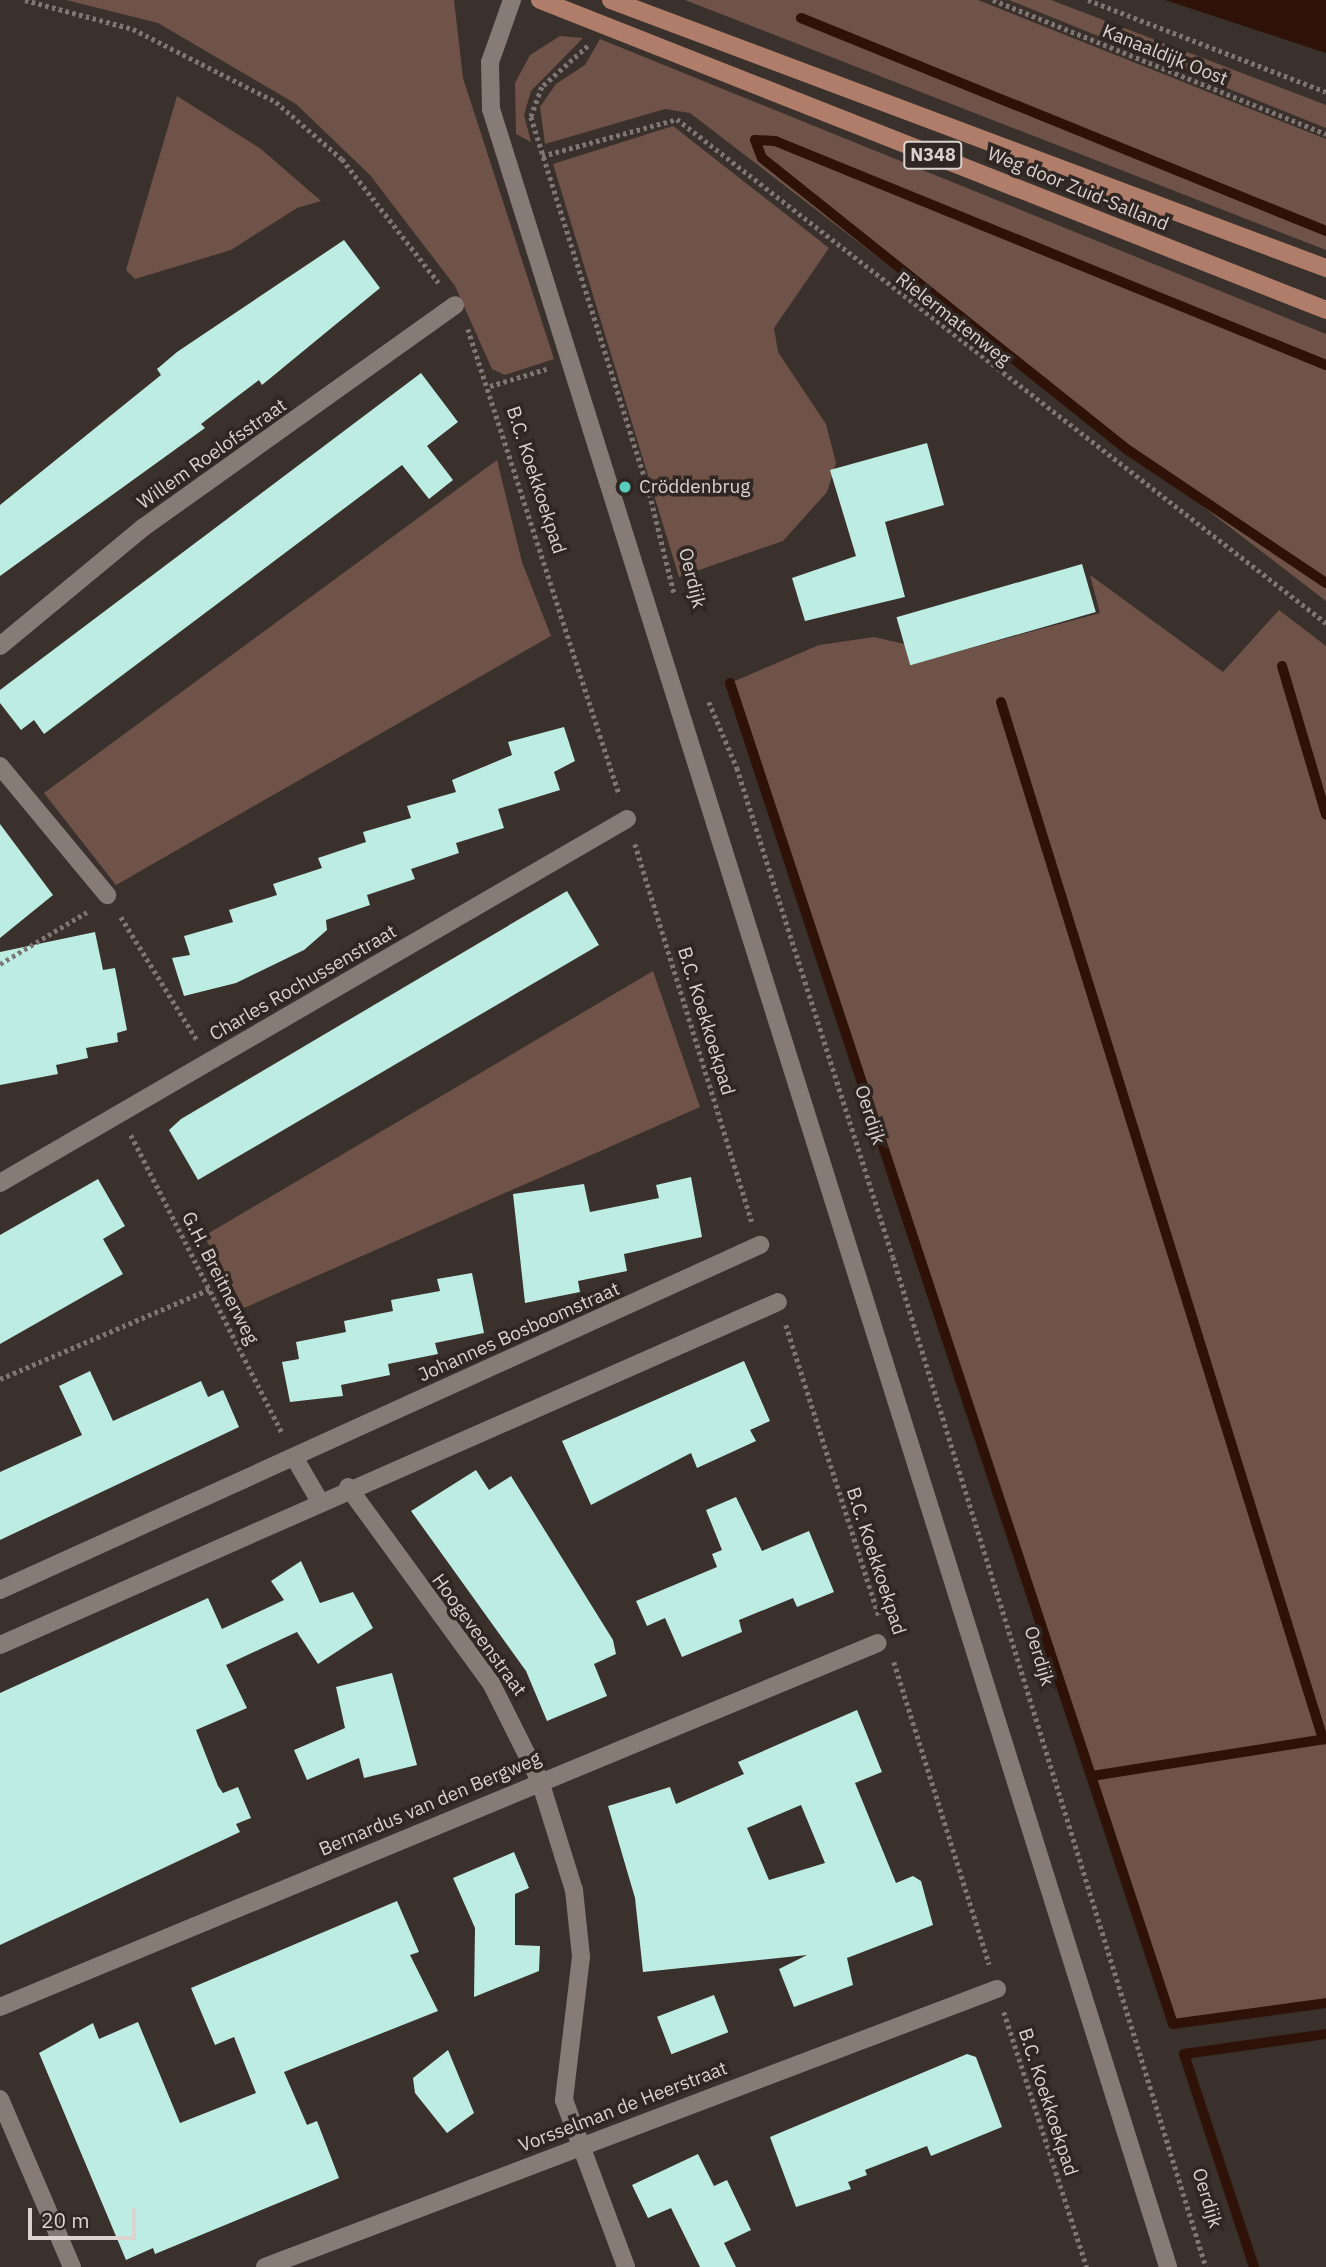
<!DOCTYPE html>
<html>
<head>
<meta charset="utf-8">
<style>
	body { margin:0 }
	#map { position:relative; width:1326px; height:2267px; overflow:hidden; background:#3a302c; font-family:"IBM Plex Sans",sans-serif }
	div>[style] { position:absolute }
	.green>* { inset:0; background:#6f5348 }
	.water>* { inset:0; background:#2e1207 }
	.stream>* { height:10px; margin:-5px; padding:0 5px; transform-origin:5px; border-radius:5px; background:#2e1207 }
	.building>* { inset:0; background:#bdece3; transform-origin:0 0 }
	.path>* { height:4.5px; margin-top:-2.25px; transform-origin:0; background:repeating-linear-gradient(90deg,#7f7773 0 3.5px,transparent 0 7px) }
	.minor>* { height:18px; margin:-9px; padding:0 9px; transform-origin:9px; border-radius:9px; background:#877b76 }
	.major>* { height:18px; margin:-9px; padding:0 9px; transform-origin:9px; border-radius:9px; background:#af7d69 }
	.dots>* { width:19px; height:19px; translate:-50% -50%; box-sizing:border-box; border:4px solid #302622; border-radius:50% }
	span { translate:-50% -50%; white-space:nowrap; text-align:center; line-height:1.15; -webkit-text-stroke:7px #302622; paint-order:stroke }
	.shield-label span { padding:2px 5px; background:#302622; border:2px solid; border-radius:5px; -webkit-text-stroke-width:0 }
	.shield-label { font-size:18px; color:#dad3d0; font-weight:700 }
	.street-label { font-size:19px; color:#dad3d0 }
	.poi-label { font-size:19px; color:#dad3d0 }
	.left { translate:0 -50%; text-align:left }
	.scale { position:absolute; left:28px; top:2208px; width:108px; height:32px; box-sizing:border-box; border:4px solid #dad3d0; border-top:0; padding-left:9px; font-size:21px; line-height:24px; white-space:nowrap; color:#dad3d0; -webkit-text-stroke:5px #302622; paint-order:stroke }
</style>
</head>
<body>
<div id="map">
	<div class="green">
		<i style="clip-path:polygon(66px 0,454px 0,463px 78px,554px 359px,505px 375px,492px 369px,455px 286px,370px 175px,296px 104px,158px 23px)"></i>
		<i style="clip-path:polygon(685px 0,978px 0,1326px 139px,1326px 250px)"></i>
		<i style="clip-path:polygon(1009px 0,1051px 0,1326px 105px,1326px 128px)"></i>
		<i style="clip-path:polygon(560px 36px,583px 38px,531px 91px,524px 115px,531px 142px,516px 134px,515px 83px,530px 55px)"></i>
		<i style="clip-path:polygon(600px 39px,1326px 334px,1326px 601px,690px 113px,665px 109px,545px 144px,540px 107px,556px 84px,585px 65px)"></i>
		<i style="clip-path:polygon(177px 96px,261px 149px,321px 201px,297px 208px,231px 250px,135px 279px,126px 270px)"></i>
		<i style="clip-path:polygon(673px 126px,829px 248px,774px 328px,778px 352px,826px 424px,836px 463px,827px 492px,783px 541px,679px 577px,553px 164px)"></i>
		<i style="clip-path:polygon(497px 460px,522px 562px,551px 636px,116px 885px,44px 793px)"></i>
		<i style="clip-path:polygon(1090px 575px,1223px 672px,1279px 610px,1326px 646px,1326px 2003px,1173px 2024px,730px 683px,819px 645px,874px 637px,949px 654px,1100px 613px)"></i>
		<i style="clip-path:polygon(653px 971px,700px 1107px,244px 1308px,204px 1236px)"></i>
	</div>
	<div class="water">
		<i style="clip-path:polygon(1165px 0,1326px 0,1326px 53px)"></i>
	</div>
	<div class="stream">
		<i style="left:801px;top:18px;width:567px;rotate:22.08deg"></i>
		<i style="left:1326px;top:365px;width:595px;rotate:-157.88deg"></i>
		<i style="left:775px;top:141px;width:20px;rotate:-177deg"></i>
		<i style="left:755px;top:140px;width:19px;rotate:69deg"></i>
		<i style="left:762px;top:158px;width:468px;rotate:38.6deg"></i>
		<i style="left:1128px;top:450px;width:239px;rotate:33.9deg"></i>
		<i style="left:1282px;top:666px;width:155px;rotate:73.5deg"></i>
		<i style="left:730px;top:683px;width:1412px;rotate:71.72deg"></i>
		<i style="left:1173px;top:2024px;width:154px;rotate:-7.8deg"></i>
		<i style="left:1001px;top:702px;width:1086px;rotate:72.75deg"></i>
		<i style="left:1092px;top:1776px;width:237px;rotate:-9deg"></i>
		<i style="left:1254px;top:2267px;width:224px;rotate:-108.2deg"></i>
		<i style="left:1184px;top:2054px;width:143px;rotate:-8deg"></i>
	</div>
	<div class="building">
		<i style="clip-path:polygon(344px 240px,380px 288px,262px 385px,259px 380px,201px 424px,205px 428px,0 576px,0 505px,161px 375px,157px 369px,177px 352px)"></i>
		<i style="clip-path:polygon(421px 373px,458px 422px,427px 446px,453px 480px,429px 499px,402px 465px,44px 734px,34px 720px,21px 730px,0 703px,0 690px)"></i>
		<i style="clip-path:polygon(927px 443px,944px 505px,885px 522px,905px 597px,805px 621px,792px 578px,856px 556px,830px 470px)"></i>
		<i style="left:1082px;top:564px;width:50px;height:193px;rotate:74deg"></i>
		<i style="clip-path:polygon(564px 727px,575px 761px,554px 772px,560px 790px,498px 809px,504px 828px,456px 843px,459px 853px,411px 869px,415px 879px,367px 895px,370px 905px,326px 920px,327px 930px,304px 950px,236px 983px,184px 996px,172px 958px,190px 955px,184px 936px,233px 922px,229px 910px,277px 895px,273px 884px,322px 868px,318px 858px,366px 842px,363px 832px,411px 818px,407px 806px,456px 792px,452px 780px,512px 755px,508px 742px)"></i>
		<i style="clip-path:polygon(0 824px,53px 895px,0 938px)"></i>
		<i style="clip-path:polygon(567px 891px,599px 945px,198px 1180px,169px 1130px,181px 1119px)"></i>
		<i style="clip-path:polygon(95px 932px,103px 970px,115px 968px,127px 1030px,117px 1033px,118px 1042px,86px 1048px,88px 1058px,56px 1065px,58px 1074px,0 1085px,0 952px)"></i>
		<i style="clip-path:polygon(691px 1177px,702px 1237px,624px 1254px,627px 1271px,578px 1281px,580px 1292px,525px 1303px,513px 1194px,584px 1184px,590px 1212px,659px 1198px,656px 1185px)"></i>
		<i style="clip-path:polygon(98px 1179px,125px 1226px,103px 1239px,123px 1274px,0 1344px,0 1235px)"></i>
		<i style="clip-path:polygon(472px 1273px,484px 1333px,435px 1343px,438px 1354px,388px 1364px,390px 1375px,341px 1385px,343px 1396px,290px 1402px,282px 1362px,299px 1359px,296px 1342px,346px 1332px,344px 1321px,393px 1311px,391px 1300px,440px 1291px,437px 1279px)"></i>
		<i style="clip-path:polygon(744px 1361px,770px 1421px,750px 1430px,756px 1441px,697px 1468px,691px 1453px,591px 1505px,562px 1441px)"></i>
		<i style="clip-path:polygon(90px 1371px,113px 1421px,201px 1381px,208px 1397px,223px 1390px,239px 1427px,0 1540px,0 1472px,82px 1435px,59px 1386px)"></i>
		<i style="clip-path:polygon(476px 1470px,489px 1490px,511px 1476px,613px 1640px,616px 1654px,594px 1664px,607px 1696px,547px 1721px,526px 1671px,411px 1511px)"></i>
		<i style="clip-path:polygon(736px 1497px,762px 1551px,809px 1531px,834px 1592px,797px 1607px,793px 1598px,739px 1620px,742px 1632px,682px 1657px,665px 1618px,647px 1626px,636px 1601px,717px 1567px,712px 1554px,722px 1550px,706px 1510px)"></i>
		<i style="clip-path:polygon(301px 1561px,320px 1603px,353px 1592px,373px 1628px,318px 1664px,297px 1632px,226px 1665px,247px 1708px,196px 1730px,218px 1786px,223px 1793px,238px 1787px,251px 1818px,236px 1824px,240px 1832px,0 1945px,0 1693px,208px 1598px,222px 1629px,284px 1600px,271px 1581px)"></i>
		<i style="clip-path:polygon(392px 1673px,417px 1765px,364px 1778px,359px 1758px,307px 1780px,294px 1750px,345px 1728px,336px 1687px)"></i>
		<i style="clip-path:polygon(evenodd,857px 1710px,882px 1772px,855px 1783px,896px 1883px,913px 1876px,921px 1881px,933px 1925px,847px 1958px,853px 1985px,794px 2007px,779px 1969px,807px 1955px,643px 1972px,635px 1898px,608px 1806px,670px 1787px,676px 1804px,744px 1774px,738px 1762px,857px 1710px,801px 1805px,825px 1863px,769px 1880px,747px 1828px,801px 1805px)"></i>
		<i style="clip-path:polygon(514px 1852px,529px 1888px,515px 1894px,515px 1945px,540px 1946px,539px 1971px,474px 1997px,475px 1928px,453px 1878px)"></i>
		<i style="clip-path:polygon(397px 1901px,419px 1952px,410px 1955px,438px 2011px,284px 2072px,307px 2125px,317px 2121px,339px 2178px,155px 2254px,153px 2248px,126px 2260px,39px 2053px,93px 2023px,99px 2039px,138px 2022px,180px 2123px,256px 2093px,234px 2037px,215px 2045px,191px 1988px)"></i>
		<i style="left:714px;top:1995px;width:40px;height:61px;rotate:69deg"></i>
		<i style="clip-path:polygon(448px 2050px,474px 2113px,447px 2133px,415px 2093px,413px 2078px)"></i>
		<i style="clip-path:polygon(967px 2054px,976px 2057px,1002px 2127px,931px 2156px,927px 2146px,865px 2170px,867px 2175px,848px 2182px,851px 2189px,796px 2207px,770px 2137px)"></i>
		<i style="clip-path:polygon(698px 2154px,714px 2186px,727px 2180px,751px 2230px,724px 2243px,736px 2267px,700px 2267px,671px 2208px,648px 2218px,632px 2185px)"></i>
	</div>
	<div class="path">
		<i style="left:25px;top:0;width:112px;rotate:15deg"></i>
		<i style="left:133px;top:29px;width:161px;rotate:27deg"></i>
		<i style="left:276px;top:102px;width:87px;rotate:40.8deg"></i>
		<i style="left:342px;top:159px;width:157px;rotate:52deg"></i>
		<i style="left:993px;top:0;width:359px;rotate:21.9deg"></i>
		<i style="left:1088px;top:0;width:255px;rotate:21.1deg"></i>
		<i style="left:588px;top:46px;width:62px;rotate:138.3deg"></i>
		<i style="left:542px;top:87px;width:32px;rotate:110deg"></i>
		<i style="left:531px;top:117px;width:388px;rotate:72.5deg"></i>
		<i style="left:648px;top:487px;width:109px;rotate:76.2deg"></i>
		<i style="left:542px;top:156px;width:140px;rotate:-15.3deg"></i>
		<i style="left:677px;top:119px;width:822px;rotate:37.83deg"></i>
		<i style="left:468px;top:329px;width:488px;rotate:72deg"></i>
		<i style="left:490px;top:386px;width:59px;rotate:-16.9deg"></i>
		<i style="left:709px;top:702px;width:72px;rotate:67deg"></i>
		<i style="left:737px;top:768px;width:513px;rotate:72.31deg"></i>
		<i style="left:893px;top:1257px;width:1057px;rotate:72.78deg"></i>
		<i style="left:635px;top:844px;width:395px;rotate:72.8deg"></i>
		<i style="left:121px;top:917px;width:145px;rotate:58.3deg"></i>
		<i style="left:0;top:964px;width:101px;rotate:-30.9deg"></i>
		<i style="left:131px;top:1135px;width:334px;rotate:63.1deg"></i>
		<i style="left:786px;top:1325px;width:306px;rotate:72.3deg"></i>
		<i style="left:0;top:1379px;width:228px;rotate:-23.2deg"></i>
		<i style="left:894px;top:1662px;width:317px;rotate:72.5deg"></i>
		<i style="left:1004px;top:2012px;width:268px;rotate:72deg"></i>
	</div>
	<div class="minor">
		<i style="left:512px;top:0;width:66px;rotate:109.5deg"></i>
		<i style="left:490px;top:62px;width:47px;rotate:88.8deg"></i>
		<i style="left:491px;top:109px;width:2262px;rotate:72.58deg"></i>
		<i style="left:0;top:646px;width:187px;rotate:-39.6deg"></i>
		<i style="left:144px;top:527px;width:382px;rotate:-35.5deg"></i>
		<i style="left:0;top:766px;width:168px;rotate:50.3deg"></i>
		<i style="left:0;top:1183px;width:725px;rotate:-30.14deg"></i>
		<i style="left:294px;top:1457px;width:50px;rotate:59.8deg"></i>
		<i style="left:348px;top:1487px;width:243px;rotate:53.9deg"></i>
		<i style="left:491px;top:1683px;width:110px;rotate:63.4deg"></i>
		<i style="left:540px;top:1781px;width:114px;rotate:72.7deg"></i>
		<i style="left:574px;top:1890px;width:67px;rotate:84deg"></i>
		<i style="left:581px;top:1957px;width:144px;rotate:96.8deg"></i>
		<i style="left:564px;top:2100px;width:178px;rotate:69.6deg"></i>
		<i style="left:0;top:1590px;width:835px;rotate:-24.42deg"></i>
		<i style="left:0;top:1645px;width:850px;rotate:-23.79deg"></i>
		<i style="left:0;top:2007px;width:950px;rotate:-22.52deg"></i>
		<i style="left:0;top:2099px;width:183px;rotate:66.8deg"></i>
		<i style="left:265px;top:2267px;width:783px;rotate:-20.8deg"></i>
	</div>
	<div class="major">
		<i style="left:540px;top:0;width:845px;rotate:21.52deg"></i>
		<i style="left:611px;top:0;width:764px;rotate:20.55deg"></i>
	</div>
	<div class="dots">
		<i style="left:625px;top:487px;background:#5acebd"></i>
	</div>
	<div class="shield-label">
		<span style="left:933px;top:155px">N348</span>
	</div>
	<div class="street-label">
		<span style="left:1165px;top:55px;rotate:22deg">Kanaaldijk Oost</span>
		<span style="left:1078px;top:189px;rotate:22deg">Weg door Zuid-Salland</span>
		<span style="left:953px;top:319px;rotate:38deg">Rielermatenweg</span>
		<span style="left:212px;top:454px;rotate:-35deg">Willem Roelofsstraat</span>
		<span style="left:536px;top:480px;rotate:72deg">B.C. Koekkoekpad</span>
		<span style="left:692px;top:578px;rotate:76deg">Oerdijk</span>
		<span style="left:303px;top:983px;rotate:-30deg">Charles Rochussenstraat</span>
		<span style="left:706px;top:1021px;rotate:73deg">B.C. Koekkoekpad</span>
		<span style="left:870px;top:1115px;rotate:72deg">Oerdijk</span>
		<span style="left:220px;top:1278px;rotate:63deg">G.H. Breitnerweg</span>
		<span style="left:519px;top:1332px;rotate:-24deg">Johannes Bosboomstraat</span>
		<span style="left:876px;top:1561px;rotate:72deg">B.C. Koekkoekpad</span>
		<span style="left:479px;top:1635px;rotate:54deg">Hoogeveenstraat</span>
		<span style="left:1039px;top:1656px;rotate:73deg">Oerdijk</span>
		<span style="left:430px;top:1804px;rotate:-23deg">Bernardus van den Bergweg</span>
		<span style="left:1048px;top:2102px;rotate:72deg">B.C. Koekkoekpad</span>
		<span style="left:623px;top:2107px;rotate:-21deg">Vorsselman de Heerstraat</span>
		<span style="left:1207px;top:2198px;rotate:73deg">Oerdijk</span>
	</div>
	<div class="poi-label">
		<span class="left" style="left:639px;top:487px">Cröddenbrug</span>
	</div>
	<div class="scale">20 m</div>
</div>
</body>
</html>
